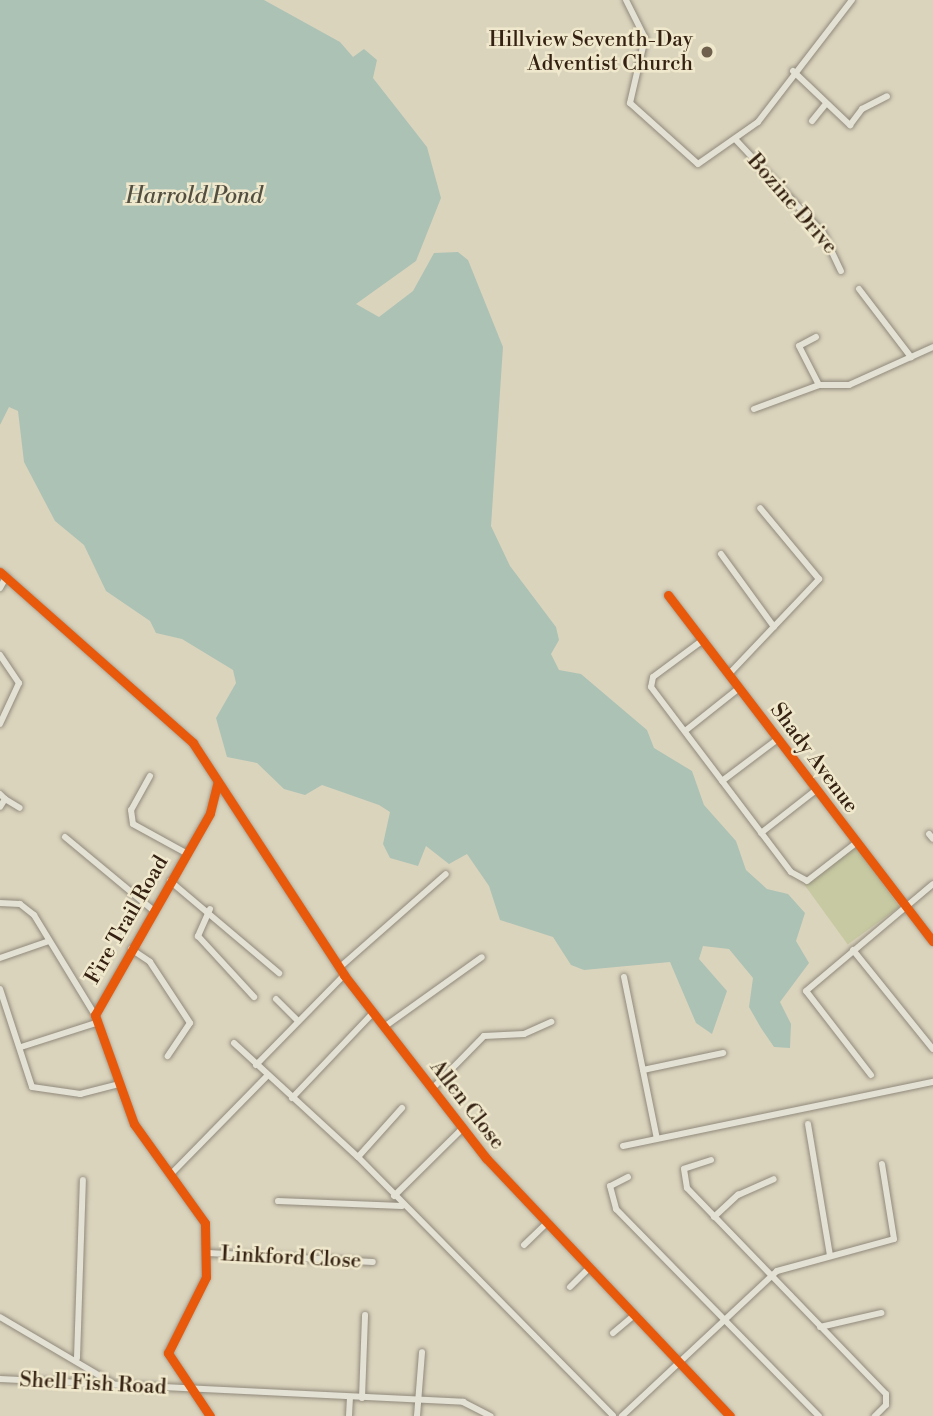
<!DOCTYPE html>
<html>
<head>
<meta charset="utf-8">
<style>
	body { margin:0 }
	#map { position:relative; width:933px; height:1416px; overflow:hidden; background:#dbd4bd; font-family:"Libre Bodoni",serif }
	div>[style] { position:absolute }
	.green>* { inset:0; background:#c7c9a2; transform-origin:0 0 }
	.water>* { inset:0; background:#acc2b5 }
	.roads { filter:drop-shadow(0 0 2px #918a7c) drop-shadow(0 0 2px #918a7c) }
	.minor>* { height:6px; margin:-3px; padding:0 3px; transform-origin:3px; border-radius:3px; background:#e3e0d4 }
	.cycleway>* { height:9px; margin:-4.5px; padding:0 4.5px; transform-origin:4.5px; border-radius:4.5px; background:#e8590c }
	.dots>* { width:19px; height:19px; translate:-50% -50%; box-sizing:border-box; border:4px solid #f0e8cc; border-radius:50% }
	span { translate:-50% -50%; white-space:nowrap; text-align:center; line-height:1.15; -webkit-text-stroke:5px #f0e8cc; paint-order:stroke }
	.poi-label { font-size:21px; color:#342111 }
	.right { translate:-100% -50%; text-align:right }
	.street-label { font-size:21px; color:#342111 }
	.water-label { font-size:23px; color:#524f41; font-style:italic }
</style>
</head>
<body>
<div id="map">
	<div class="green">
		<i style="left:856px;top:847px;width:74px;height:64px;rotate:54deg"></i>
	</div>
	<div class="water">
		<i style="clip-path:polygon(0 0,264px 0,340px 42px,353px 57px,364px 49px,377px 60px,373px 78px,427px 147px,441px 198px,416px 261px,356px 304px,379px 317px,413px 291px,434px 253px,458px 252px,468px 260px,503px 347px,491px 526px,510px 566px,556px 627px,559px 640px,551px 654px,559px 670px,581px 674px,647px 730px,654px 748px,692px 771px,704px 805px,736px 841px,746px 870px,767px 889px,788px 894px,805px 913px,796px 941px,809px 963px,780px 1002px,791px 1024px,790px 1048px,774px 1047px,761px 1028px,749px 1007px,753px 978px,729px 949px,703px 946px,699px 959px,727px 991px,712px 1034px,696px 1023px,670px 962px,584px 970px,571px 965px,553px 937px,500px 920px,489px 886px,467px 854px,449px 864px,426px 846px,418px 866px,390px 858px,383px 844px,390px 812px,379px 805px,322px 785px,305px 795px,284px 789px,257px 763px,227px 757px,216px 718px,236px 683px,233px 670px,182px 639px,156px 633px,150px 621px,106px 591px,84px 545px,55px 521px,24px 462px,18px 411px,9px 407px,0 425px)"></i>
	</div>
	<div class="roads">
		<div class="minor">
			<i style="left:626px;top:0;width:42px;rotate:63.4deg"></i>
			<i style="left:645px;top:38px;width:67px;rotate:103deg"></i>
			<i style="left:630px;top:103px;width:91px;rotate:41.9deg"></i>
			<i style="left:698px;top:164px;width:73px;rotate:-35deg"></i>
			<i style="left:758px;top:122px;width:154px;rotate:-52.4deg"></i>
			<i style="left:793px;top:71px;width:79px;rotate:43.5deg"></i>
			<i style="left:850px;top:125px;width:20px;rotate:-53deg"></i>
			<i style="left:862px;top:109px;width:28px;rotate:-27deg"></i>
			<i style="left:812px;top:121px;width:21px;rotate:-51deg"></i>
			<i style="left:736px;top:140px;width:127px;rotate:46.9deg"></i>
			<i style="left:823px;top:233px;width:42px;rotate:64.7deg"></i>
			<i style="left:859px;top:289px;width:86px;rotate:52.6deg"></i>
			<i style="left:816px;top:337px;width:19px;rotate:152deg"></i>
			<i style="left:799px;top:346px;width:44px;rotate:62.9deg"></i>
			<i style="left:754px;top:409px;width:69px;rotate:-20.3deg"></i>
			<i style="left:819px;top:385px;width:30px"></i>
			<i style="left:849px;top:385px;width:92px;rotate:-24.3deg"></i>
			<i style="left:721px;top:554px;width:90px;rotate:54deg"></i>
			<i style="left:0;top:572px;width:258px;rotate:41.5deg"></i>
			<i style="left:193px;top:743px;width:277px;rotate:56.9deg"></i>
			<i style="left:344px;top:975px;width:232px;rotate:52.2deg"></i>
			<i style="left:486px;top:1158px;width:355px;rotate:46.6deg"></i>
			<i style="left:0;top:588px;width:13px;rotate:-61deg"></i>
			<i style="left:668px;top:595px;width:436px;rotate:52.6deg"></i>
			<i style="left:703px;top:640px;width:62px;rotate:143.5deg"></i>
			<i style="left:653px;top:677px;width:10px;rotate:101deg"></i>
			<i style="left:651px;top:687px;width:232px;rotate:52.9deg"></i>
			<i style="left:791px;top:872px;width:18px;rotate:29deg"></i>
			<i style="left:807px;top:881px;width:62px;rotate:-37.8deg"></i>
			<i style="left:0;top:655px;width:34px;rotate:56deg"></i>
			<i style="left:19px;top:683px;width:45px;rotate:114.9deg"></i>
			<i style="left:729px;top:674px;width:131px;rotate:-46.5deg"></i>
			<i style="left:819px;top:579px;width:92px;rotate:-129.7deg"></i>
			<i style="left:685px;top:731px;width:69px;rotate:-38.5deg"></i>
			<i style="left:150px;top:776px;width:39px;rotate:119deg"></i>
			<i style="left:131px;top:810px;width:14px;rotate:82deg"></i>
			<i style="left:133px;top:824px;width:60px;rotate:28.7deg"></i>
			<i style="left:722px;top:781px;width:70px;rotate:-36.9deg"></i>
			<i style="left:0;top:794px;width:7px;rotate:45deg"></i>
			<i style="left:5px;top:799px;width:9px;rotate:122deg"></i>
			<i style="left:5px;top:799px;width:17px;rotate:31deg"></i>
			<i style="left:761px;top:833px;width:70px;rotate:-38deg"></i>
			<i style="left:929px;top:834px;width:6px;rotate:51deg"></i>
			<i style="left:65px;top:837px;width:114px;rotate:39.7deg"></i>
			<i style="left:170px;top:881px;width:143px;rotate:40.2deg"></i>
			<i style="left:0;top:903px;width:20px;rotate:3deg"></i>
			<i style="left:20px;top:904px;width:18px;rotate:38deg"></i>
			<i style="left:34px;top:915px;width:117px;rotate:58.6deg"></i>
			<i style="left:210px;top:909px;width:30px;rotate:114deg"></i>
			<i style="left:198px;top:936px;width:83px;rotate:47.4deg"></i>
			<i style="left:131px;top:949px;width:23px;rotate:34deg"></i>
			<i style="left:150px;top:962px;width:73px;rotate:56.7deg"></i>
			<i style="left:190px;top:1023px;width:40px;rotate:124deg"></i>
			<i style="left:853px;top:950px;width:127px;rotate:51.1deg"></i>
			<i style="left:0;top:958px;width:52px;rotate:-19.1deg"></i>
			<i style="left:339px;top:968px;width:142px;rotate:-41.3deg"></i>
			<i style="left:624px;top:977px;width:165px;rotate:78.5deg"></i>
			<i style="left:0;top:989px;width:103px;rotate:71.9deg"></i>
			<i style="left:32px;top:1087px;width:49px;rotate:8.3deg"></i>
			<i style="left:80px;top:1094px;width:40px;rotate:-14.4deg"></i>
			<i style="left:276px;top:999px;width:31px;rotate:45deg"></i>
			<i style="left:384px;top:1027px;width:120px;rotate:-35.5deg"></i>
			<i style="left:234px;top:1043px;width:168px;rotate:42.6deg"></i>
			<i style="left:358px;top:1157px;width:363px;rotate:45.4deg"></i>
			<i style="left:21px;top:1047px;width:79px;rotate:-17.7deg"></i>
			<i style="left:256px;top:1065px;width:126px;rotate:-45.6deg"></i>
			<i style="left:643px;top:1070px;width:82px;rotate:-12deg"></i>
			<i style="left:871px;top:1075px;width:106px;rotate:-127.7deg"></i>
			<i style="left:806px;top:991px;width:166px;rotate:-40.1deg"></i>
			<i style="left:432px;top:1089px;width:74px;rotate:-45.5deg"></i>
			<i style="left:484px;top:1036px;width:40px;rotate:-2.9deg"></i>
			<i style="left:524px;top:1034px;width:30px;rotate:-24deg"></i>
			<i style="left:292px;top:1098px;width:117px;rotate:-46.4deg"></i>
			<i style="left:808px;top:1124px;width:133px;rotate:80.5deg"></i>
			<i style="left:623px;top:1146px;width:317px;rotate:-11.7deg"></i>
			<i style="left:358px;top:1157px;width:66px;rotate:-48.1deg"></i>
			<i style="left:711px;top:1160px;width:28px;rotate:162deg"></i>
			<i style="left:684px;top:1169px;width:19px;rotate:81deg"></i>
			<i style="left:687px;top:1188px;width:286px;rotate:46deg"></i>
			<i style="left:886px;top:1394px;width:11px;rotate:90deg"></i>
			<i style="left:886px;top:1405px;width:16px;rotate:135deg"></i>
			<i style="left:172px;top:1173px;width:137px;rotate:-45.6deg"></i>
			<i style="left:628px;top:1177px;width:20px;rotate:153deg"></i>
			<i style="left:610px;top:1186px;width:24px;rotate:75deg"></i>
			<i style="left:616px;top:1209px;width:290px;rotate:45.6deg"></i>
			<i style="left:394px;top:1196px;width:97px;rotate:-44.6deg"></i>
			<i style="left:278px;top:1201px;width:124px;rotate:2.3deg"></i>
			<i style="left:714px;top:1217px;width:33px;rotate:-43deg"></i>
			<i style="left:738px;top:1195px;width:39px;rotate:-24deg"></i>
			<i style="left:524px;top:1245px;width:29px;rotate:-44deg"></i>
			<i style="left:208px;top:1253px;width:165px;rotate:3.1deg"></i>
			<i style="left:570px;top:1287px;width:25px;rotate:-45deg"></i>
			<i style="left:0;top:1317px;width:130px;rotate:30.5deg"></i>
			<i style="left:820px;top:1327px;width:63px;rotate:-12.9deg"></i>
			<i style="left:613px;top:1333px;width:26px;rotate:-40deg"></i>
			<i style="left:77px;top:1358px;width:178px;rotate:-88.1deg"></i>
			<i style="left:0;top:1379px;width:464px;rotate:2.8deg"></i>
			<i style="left:463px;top:1402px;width:31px;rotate:27deg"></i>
			<i style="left:362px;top:1398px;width:83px;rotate:-87.9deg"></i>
			<i style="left:210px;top:1416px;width:76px;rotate:-123.7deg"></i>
			<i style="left:168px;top:1353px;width:85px;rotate:-63.4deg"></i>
			<i style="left:206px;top:1277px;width:54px;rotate:-91.1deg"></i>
			<i style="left:205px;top:1223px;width:122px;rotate:-125.6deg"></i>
			<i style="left:134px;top:1124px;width:116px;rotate:-109.7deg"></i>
			<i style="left:95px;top:1015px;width:232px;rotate:-60.3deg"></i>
			<i style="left:210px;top:813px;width:32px;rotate:-76deg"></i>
			<i style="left:349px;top:1416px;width:18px;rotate:-87deg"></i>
			<i style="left:417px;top:1416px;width:64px;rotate:-85.5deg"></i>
			<i style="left:622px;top:1416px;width:212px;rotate:-43.1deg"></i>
			<i style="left:777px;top:1271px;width:121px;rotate:-15.3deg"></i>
			<i style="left:894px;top:1239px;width:76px;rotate:-99.1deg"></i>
		</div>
	</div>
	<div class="cycleway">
		<i style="left:0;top:572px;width:258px;rotate:41.5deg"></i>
		<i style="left:193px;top:743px;width:277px;rotate:56.9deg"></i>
		<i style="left:344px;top:975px;width:232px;rotate:52.2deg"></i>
		<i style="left:486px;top:1158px;width:355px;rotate:46.6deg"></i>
		<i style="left:668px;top:595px;width:436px;rotate:52.6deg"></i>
		<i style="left:210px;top:1416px;width:76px;rotate:-123.7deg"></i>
		<i style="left:168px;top:1353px;width:85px;rotate:-63.4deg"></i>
		<i style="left:206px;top:1277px;width:54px;rotate:-91.1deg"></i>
		<i style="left:205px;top:1223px;width:122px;rotate:-125.6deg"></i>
		<i style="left:134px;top:1124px;width:116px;rotate:-109.7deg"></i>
		<i style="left:95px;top:1015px;width:232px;rotate:-60.3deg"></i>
		<i style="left:210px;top:813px;width:32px;rotate:-76deg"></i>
	</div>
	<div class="dots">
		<i style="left:707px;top:52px;background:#6e604d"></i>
	</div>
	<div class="poi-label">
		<span class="right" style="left:693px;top:52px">Hillview Seventh-Day<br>Adventist Church</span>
	</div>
	<div class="street-label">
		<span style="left:792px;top:204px;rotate:49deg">Bozine Drive</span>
		<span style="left:814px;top:758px;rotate:53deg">Shady Avenue</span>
		<span style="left:127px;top:920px;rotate:-60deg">Fire Trail Road</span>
		<span style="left:467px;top:1105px;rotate:52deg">Allen Close</span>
		<span style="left:291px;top:1258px;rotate:3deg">Linkford Close</span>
		<span style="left:93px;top:1384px;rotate:3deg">Shell Fish Road</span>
	</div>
	<div class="water-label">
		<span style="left:194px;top:196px">Harrold Pond</span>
	</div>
</div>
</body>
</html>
